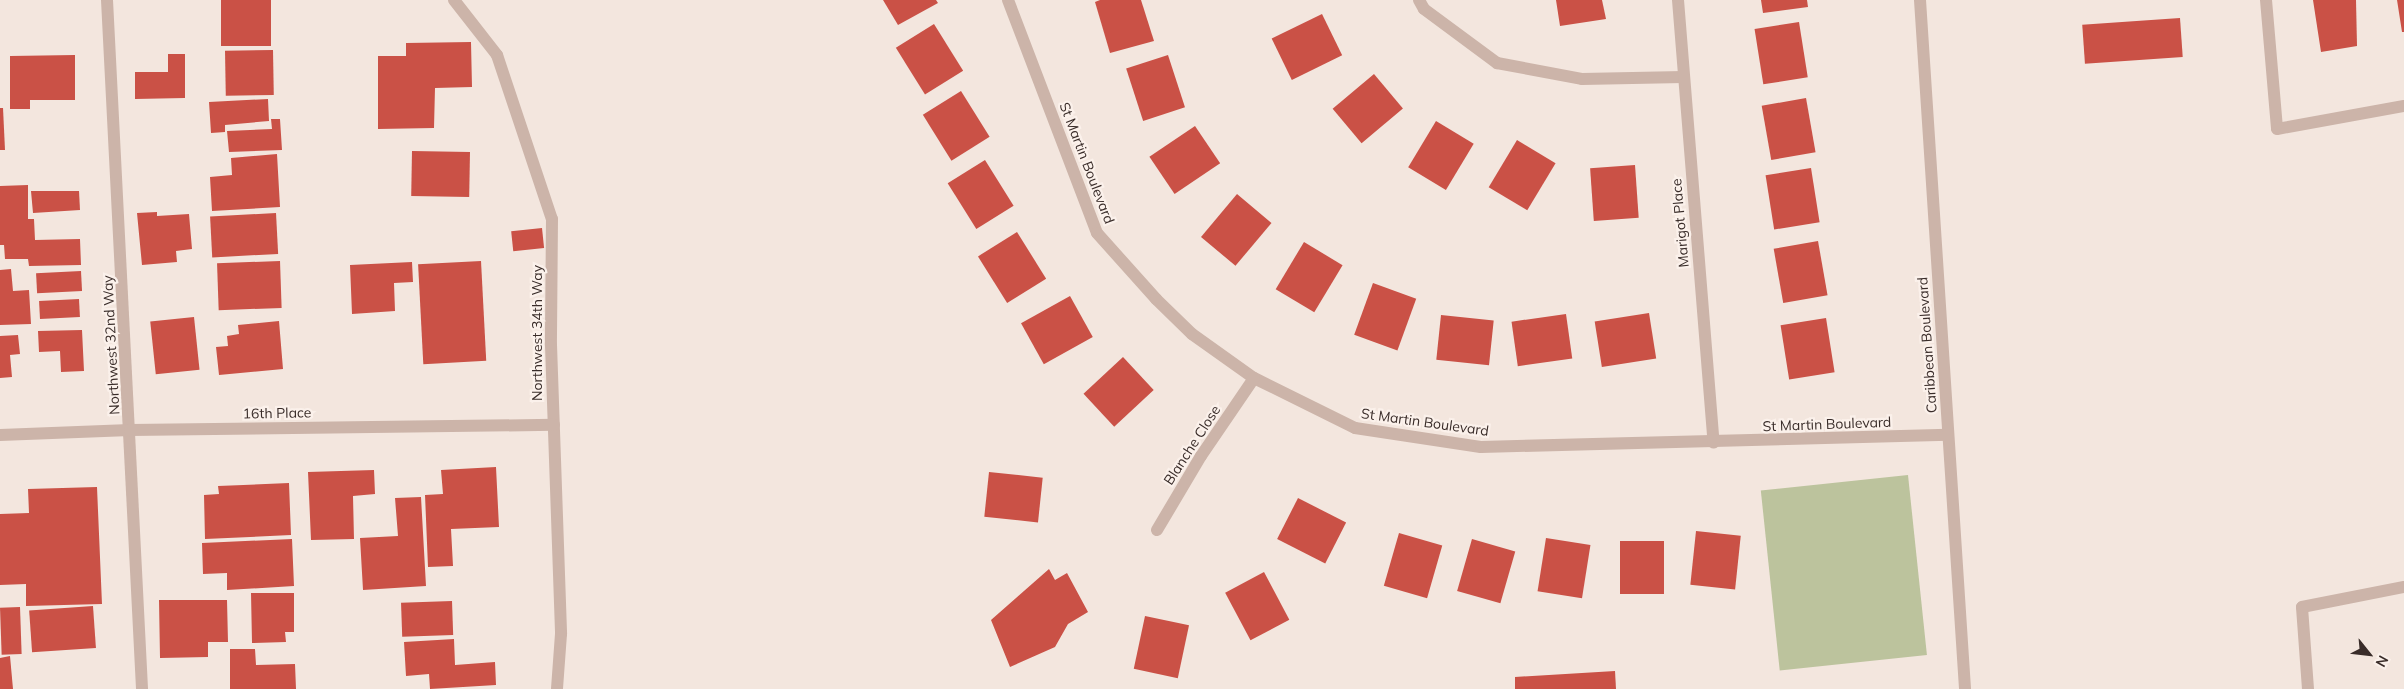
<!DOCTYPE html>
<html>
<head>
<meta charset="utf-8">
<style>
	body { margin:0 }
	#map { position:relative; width:2404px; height:689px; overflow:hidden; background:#f3e6de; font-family:Mulish,sans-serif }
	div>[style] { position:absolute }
	.green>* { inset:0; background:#bcc39d; transform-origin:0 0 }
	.building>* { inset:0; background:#ca5146; transform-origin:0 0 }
	.minor>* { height:12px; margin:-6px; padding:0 6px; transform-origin:6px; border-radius:6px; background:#ccb4a9 }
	span { translate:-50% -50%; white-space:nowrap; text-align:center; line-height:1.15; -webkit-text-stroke:4.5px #fbf1eb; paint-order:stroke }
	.street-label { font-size:14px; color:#392c29 }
	.north { position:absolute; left:2344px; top:629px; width:50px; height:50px; -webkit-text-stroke:4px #fbf1eb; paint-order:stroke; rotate:119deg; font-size:14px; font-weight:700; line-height:20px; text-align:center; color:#392c29 }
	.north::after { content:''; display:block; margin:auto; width:18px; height:22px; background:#392c29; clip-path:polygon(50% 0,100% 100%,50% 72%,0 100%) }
</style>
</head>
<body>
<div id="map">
	<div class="green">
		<i style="left:1908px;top:475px;width:181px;height:148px;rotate:84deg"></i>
	</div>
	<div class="building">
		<i style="left:221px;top:0;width:50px;height:46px"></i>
		<i style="clip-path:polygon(883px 0,936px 0,938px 3px,898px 25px)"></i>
		<i style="clip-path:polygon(1100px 0,1141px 0,1154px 41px,1110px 53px,1095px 2px)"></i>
		<i style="clip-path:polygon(1556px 0,1602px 0,1606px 19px,1560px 26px)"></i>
		<i style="clip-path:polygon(1761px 0,1807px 0,1808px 7px,1763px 13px)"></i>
		<i style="clip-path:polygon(2313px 0,2356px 0,2357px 46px,2321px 52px)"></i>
		<i style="clip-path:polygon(2397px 0,2404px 0,2404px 32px,2402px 32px)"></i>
		<i style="left:1322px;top:14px;width:46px;height:56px;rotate:64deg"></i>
		<i style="left:2180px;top:18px;width:39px;height:98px;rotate:86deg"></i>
		<i style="left:1799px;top:22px;width:56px;height:45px;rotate:81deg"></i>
		<i style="left:934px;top:24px;width:55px;height:45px;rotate:58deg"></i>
		<i style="clip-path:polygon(471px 42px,472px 87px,435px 88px,434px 128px,378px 129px,378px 56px,406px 56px,406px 43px)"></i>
		<i style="left:273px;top:50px;width:45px;height:48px;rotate:89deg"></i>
		<i style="clip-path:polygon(168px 54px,185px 54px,185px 98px,135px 99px,135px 72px,168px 72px)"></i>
		<i style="clip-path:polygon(75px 55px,75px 100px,30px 100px,30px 109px,10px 109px,10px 56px)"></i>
		<i style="left:1168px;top:55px;width:55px;height:44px;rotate:72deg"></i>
		<i style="left:1374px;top:74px;width:45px;height:54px;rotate:50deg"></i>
		<i style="left:961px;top:91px;width:54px;height:45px;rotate:58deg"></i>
		<i style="left:1806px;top:98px;width:55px;height:45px;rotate:80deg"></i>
		<i style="clip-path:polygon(268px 99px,269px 121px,225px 125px,225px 132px,211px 133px,209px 102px)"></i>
		<i style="clip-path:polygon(0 108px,3px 108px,5px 150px,0 150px)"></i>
		<i style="clip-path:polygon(271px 119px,280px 119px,282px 150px,229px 152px,227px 131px,272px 129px)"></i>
		<i style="left:1436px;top:121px;width:44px;height:54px;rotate:31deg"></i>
		<i style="left:1195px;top:126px;width:45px;height:55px;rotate:56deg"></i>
		<i style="left:1517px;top:140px;width:45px;height:55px;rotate:31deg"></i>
		<i style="left:412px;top:151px;width:58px;height:45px;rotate:1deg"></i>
		<i style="clip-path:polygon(277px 154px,280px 207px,212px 211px,210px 177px,232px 175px,231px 158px)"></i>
		<i style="left:985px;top:160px;width:54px;height:44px;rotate:58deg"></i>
		<i style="left:1635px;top:165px;width:53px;height:45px;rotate:86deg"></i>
		<i style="left:1811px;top:168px;width:55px;height:46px;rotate:81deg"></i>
		<i style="clip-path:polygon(28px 185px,28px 219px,34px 219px,35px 240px,80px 239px,81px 265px,29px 266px,28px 259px,5px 259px,4px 245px,0 245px,0 186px)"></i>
		<i style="clip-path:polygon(31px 191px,79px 191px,80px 210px,33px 213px)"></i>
		<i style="left:1237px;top:194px;width:45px;height:56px;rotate:40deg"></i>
		<i style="clip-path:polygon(157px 212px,157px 216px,189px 214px,192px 249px,176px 251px,177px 262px,142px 265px,137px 213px)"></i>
		<i style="left:276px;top:213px;width:41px;height:66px;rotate:87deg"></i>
		<i style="left:542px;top:228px;width:20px;height:31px;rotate:84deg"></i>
		<i style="left:1017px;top:232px;width:55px;height:46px;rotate:58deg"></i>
		<i style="left:1818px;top:241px;width:55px;height:45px;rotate:80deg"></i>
		<i style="left:1304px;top:242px;width:45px;height:55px;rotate:31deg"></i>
		<i style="left:280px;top:261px;width:47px;height:63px;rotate:88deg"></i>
		<i style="left:481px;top:261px;width:100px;height:63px;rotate:87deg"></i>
		<i style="clip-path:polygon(412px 262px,413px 282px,394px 283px,395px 311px,352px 314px,350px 265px)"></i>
		<i style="clip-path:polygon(11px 269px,13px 291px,29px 290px,31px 324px,0 325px,0 270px)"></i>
		<i style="left:81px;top:271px;width:20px;height:45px;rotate:87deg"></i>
		<i style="left:1373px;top:283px;width:46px;height:55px;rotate:20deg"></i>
		<i style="left:1070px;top:296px;width:47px;height:56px;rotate:61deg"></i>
		<i style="left:79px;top:299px;width:18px;height:40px;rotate:87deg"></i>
		<i style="left:1649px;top:313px;width:46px;height:55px;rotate:81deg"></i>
		<i style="left:1566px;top:314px;width:45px;height:55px;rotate:82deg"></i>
		<i style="left:1441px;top:315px;width:53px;height:45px;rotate:6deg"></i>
		<i style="left:194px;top:317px;width:53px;height:44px;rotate:84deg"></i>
		<i style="left:1826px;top:318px;width:55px;height:46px;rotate:81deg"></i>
		<i style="clip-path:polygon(279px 321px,283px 369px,219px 375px,216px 347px,228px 346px,227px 336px,239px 334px,238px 325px)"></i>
		<i style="clip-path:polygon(82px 330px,84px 371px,61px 372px,60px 351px,39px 352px,38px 331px)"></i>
		<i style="clip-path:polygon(18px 335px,20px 354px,10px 355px,12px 377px,0 378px,0 336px)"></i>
		<i style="left:1123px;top:357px;width:45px;height:54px;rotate:47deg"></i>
		<i style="clip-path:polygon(496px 467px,499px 527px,451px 529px,453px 566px,428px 567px,425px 495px,443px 494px,441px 470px)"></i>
		<i style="clip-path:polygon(374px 470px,375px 494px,353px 496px,354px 539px,311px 540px,308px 472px)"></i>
		<i style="left:989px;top:472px;width:54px;height:45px;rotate:6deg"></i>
		<i style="clip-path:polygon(289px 483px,291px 535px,205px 539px,204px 495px,219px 494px,218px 486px)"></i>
		<i style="clip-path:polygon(97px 487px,102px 604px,26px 606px,26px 584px,0 585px,0 514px,29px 513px,28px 489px)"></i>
		<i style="clip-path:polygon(421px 497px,426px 586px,363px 590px,360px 538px,398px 536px,395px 498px)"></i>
		<i style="left:1298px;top:498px;width:54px;height:46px;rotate:27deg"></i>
		<i style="left:1696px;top:531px;width:45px;height:54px;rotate:6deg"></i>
		<i style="left:1399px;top:533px;width:45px;height:55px;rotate:16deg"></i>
		<i style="left:1546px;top:538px;width:45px;height:54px;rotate:9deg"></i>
		<i style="clip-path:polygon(292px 539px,294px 586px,227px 590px,227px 573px,203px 574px,202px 543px)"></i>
		<i style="left:1472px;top:539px;width:45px;height:54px;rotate:16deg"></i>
		<i style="left:1620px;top:541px;width:44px;height:53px"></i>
		<i style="clip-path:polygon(1049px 569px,1055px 580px,1067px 573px,1088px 612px,1068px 624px,1055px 647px,1010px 667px,991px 620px)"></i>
		<i style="left:1264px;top:572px;width:54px;height:44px;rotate:62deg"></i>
		<i style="clip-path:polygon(251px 593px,294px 593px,294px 632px,285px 632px,286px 642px,252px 643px)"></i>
		<i style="clip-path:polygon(159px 600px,227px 600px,228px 642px,208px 642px,208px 657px,160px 658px)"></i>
		<i style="left:452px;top:601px;width:34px;height:51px;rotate:88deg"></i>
		<i style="left:93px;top:606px;width:42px;height:64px;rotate:86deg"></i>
		<i style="left:20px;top:607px;width:47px;height:20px;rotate:88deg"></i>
		<i style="left:1145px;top:616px;width:45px;height:54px;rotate:12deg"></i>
		<i style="clip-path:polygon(454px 639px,455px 665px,495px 662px,496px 685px,430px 689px,429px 674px,406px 676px,404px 642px)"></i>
		<i style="clip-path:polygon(230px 649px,255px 649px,256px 665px,295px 664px,296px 689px,230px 689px)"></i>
		<i style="clip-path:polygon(10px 656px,13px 689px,0 689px,0 658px)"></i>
		<i style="clip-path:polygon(1615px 671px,1616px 689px,1515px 689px,1515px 677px)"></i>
	</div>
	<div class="minor">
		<i style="left:107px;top:0;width:690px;rotate:87.09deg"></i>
		<i style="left:454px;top:0;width:70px;rotate:52deg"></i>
		<i style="left:497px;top:55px;width:173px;rotate:71.5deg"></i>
		<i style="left:552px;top:219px;width:126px;rotate:90.5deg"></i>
		<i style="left:551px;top:345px;width:289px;rotate:88deg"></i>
		<i style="left:561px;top:634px;width:55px;rotate:94.2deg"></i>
		<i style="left:1008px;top:0;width:249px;rotate:69.1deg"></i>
		<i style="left:1097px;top:233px;width:89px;rotate:48.2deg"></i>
		<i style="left:1156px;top:299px;width:50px;rotate:44.2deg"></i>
		<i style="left:1192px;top:334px;width:76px;rotate:35.4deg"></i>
		<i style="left:1254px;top:378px;width:113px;rotate:26.3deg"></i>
		<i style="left:1355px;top:428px;width:127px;rotate:8.6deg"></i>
		<i style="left:1481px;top:447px;width:467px;rotate:-1.5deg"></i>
		<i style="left:1419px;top:0;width:10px;rotate:61deg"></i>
		<i style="left:1424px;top:9px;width:91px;rotate:36.5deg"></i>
		<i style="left:1497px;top:63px;width:86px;rotate:10.7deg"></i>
		<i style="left:1582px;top:79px;width:101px;rotate:-1.1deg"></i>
		<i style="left:1678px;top:0;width:444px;rotate:85.4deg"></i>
		<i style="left:1920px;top:0;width:690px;rotate:86.26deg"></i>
		<i style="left:2266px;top:0;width:129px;rotate:85.1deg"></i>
		<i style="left:2277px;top:129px;width:129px;rotate:-10.3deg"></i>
		<i style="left:0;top:435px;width:130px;rotate:-2.2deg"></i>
		<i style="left:130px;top:430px;width:424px;rotate:-0.7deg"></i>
		<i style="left:1157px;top:530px;width:86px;rotate:-59.3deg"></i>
		<i style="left:1201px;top:456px;width:94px;rotate:-55.8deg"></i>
		<i style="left:2308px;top:689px;width:82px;rotate:-94.2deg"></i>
		<i style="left:2302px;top:607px;width:104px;rotate:-11.1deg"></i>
	</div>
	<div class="street-label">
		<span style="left:1087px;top:163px;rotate:69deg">St Martin Boulevard</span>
		<span style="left:1680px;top:223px;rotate:-95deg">Marigot Place</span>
		<span style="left:537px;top:333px;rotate:-90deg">Northwest 34th Way</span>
		<span style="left:111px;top:345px;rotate:-93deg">Northwest 32nd Way</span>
		<span style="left:1927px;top:345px;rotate:-94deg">Caribbean Boulevard</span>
		<span style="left:277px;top:413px;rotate:-1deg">16th Place</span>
		<span style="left:1425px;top:422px;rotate:8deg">St Martin Boulevard</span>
		<span style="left:1827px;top:424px;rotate:-2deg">St Martin Boulevard</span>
		<span style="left:1192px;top:445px;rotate:-57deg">Blanche Close</span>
	</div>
	<div class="north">N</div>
</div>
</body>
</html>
